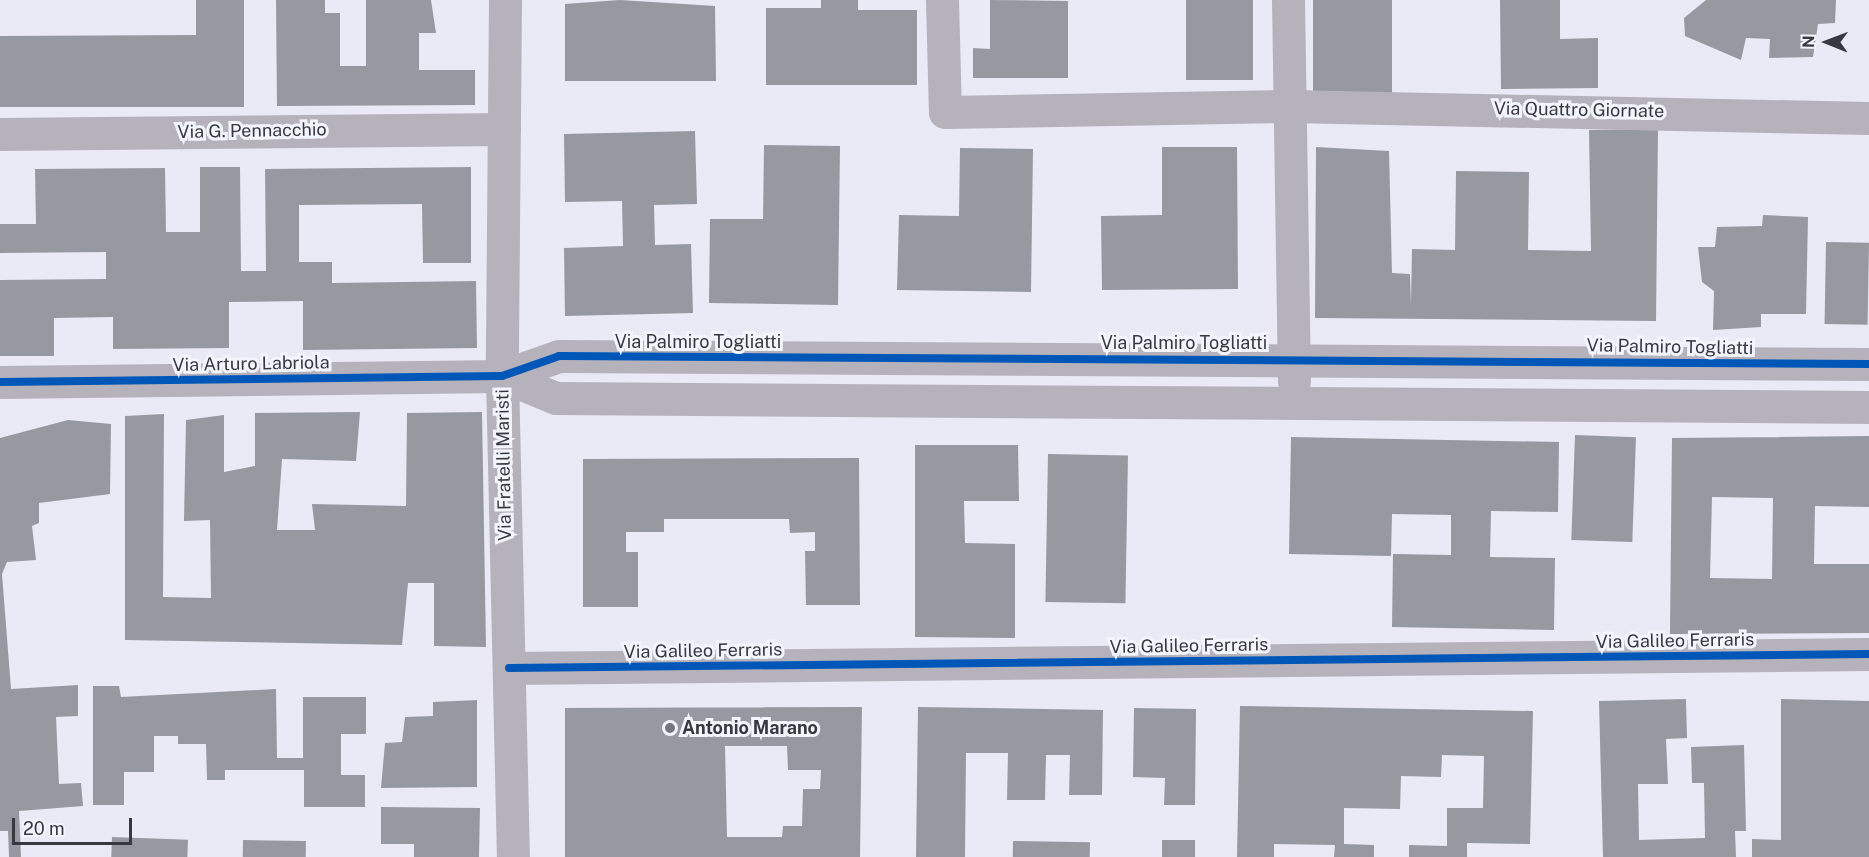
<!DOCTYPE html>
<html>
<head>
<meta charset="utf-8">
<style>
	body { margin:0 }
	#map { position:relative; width:1869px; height:857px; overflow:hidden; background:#e9eaf5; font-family:"Public Sans",sans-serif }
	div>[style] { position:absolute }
	.building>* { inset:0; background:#9699a0; transform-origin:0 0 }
	.minor>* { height:33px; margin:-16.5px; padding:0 16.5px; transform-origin:16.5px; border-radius:16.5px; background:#b6b2bb }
	.cycleway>* { height:8px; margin:-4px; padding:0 4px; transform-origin:4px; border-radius:4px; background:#0057b8 }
	.dots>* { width:16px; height:16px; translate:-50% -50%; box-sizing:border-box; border:3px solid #f3f5fd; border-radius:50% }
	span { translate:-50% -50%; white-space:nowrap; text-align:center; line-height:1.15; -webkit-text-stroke:6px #f3f5fd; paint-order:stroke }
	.street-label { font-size:18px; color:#373840 }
	.poi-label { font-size:18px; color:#373840; font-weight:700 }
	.left { translate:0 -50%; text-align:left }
	.north { position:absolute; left:1797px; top:12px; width:60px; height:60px; -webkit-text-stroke:4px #f3f5fd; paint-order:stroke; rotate:271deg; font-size:16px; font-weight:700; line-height:24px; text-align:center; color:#373840 }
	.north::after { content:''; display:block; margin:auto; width:21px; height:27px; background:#373840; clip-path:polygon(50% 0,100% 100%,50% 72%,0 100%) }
	.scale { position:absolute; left:12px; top:818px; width:120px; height:27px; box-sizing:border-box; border:3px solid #373840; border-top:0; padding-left:8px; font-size:18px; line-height:21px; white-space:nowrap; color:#373840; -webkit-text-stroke:4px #f3f5fd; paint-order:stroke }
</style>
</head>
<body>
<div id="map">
	<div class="building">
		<i style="clip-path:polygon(196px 0,244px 0,244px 107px,0 107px,0 36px,196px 35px)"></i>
		<i style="clip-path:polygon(276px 0,325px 0,325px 13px,340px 13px,340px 66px,366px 66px,366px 0,431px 0,436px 33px,419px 33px,419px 70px,475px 70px,475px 105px,277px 106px)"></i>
		<i style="clip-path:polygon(620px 0,715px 6px,716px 81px,565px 81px,565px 4px)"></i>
		<i style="clip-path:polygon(821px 0,858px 0,858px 10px,917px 10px,917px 85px,766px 85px,766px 8px,821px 8px)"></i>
		<i style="clip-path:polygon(990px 0,1068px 1px,1068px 78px,973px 78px,973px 48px,990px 49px)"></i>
		<i style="left:1186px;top:0;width:67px;height:80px"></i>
		<i style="left:1313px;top:0;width:79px;height:95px"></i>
		<i style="clip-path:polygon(1500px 0,1560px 0,1560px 39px,1598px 38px,1598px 88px,1501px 89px)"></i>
		<i style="clip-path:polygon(1706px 0,1836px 0,1835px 23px,1818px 24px,1813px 57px,1769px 58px,1770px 39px,1746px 38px,1741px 60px,1685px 36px,1684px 18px)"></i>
		<i style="clip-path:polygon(1658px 129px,1656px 321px,1315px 318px,1316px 147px,1389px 151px,1392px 273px,1410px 274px,1411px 304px,1412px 249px,1455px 250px,1456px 171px,1529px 172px,1528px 250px,1591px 251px,1589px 130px)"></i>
		<i style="clip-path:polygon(695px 131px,697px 204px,654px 205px,655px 245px,691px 244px,693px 313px,565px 316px,564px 248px,623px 246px,622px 201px,565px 202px,564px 134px)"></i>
		<i style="clip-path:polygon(764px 145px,840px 146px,838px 305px,709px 303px,710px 219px,763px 219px)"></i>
		<i style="clip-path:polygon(1162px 147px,1237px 147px,1238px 289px,1102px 290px,1101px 216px,1162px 215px)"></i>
		<i style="clip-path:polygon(960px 148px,1033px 149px,1031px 292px,897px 290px,899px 215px,959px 216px)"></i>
		<i style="clip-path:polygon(200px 167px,240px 167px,241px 271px,266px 271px,265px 169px,471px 167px,471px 263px,423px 263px,422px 204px,299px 205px,299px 262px,332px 262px,332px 283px,476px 281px,477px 348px,303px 350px,303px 301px,229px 302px,229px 348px,113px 349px,113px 317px,54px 318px,54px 356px,0 356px,0 280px,106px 279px,106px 252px,0 253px,0 224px,36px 224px,35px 169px,165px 168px,166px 232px,200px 232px)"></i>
		<i style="clip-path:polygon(1763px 215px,1808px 217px,1806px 314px,1761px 314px,1761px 327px,1713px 330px,1714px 291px,1702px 282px,1698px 247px,1715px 247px,1717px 227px,1762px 226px)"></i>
		<i style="left:1826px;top:242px;width:43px;height:82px;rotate:1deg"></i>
		<i style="clip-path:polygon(360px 412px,356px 461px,282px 459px,277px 530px,315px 530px,312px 504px,406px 506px,407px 413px,482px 412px,486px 647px,434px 646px,434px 583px,408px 583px,402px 645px,125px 640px,125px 416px,164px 414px,163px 597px,211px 598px,210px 520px,184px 521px,186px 420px,224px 415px,224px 472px,255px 466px,255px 413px)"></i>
		<i style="clip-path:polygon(68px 420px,111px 424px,110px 494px,39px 503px,39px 523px,32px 526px,36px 560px,7px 562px,2px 574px,11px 689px,78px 685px,78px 716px,56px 717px,59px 784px,81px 783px,83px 806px,19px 811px,21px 857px,9px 857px,8px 831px,0 831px,0 438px)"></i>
		<i style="left:1575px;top:435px;width:61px;height:105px;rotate:2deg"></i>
		<i style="clip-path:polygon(evenodd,1869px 436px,1869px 507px,1815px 506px,1814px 564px,1869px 564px,1869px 633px,1670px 634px,1672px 438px,1869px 436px,1712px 497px,1773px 498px,1772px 579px,1710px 578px,1712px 497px)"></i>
		<i style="clip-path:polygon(1291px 437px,1559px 442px,1558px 512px,1491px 511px,1490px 557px,1555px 558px,1554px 630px,1392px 627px,1393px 554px,1451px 555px,1451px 515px,1392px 514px,1391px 556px,1289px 554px)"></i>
		<i style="clip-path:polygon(915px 445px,1018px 445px,1019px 501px,964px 501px,965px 543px,1015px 544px,1015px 638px,915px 637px)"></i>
		<i style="left:1048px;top:454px;width:80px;height:148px;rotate:1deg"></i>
		<i style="clip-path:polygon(859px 458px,860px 605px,806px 605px,805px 551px,815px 551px,815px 532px,790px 533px,789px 519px,664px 519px,664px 532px,626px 532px,626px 552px,638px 552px,638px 607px,583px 607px,583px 459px)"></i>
		<i style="clip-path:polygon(93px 686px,119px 686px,121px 697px,276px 689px,277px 758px,303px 758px,303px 697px,366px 697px,366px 734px,341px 734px,341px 775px,365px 775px,365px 807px,304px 807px,304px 770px,225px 770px,225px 780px,207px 780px,206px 744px,178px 744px,178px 736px,154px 736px,154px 772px,124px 772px,124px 805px,93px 805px)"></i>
		<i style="clip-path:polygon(1686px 699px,1687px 738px,1666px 739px,1668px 784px,1638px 784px,1639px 840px,1705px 838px,1704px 783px,1692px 783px,1691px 747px,1744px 745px,1746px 831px,1735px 831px,1736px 857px,1603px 857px,1599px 701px)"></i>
		<i style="clip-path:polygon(1781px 699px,1869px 701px,1869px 857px,1752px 857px,1752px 839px,1781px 840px)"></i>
		<i style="clip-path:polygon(477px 700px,477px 787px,381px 788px,385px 743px,402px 742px,405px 717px,433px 716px,433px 702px)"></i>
		<i style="clip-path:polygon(1240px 706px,1533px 711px,1530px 844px,1467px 843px,1467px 857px,1409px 857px,1409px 845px,1447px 846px,1447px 808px,1483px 808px,1484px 756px,1442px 755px,1441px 777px,1401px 776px,1400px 809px,1344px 808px,1344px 844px,1374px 845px,1374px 857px,1334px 857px,1335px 845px,1274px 844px,1274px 857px,1237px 857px)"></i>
		<i style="clip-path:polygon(evenodd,862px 707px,860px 857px,565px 857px,565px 708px,862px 707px,725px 746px,787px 746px,788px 770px,821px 770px,820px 789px,803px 789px,802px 826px,783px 826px,782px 837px,727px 837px,725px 746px)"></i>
		<i style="clip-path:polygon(918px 707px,1103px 710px,1102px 795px,1069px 795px,1070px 755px,1046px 755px,1045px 800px,1007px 800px,1008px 753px,966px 753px,965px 857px,916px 857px)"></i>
		<i style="clip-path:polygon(1134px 708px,1196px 709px,1195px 805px,1164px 805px,1165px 778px,1133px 777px)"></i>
		<i style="clip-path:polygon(381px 807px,480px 808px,479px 857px,414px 857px,414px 844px,381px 844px)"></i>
		<i style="left:112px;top:837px;width:76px;height:20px;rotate:2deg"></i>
		<i style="left:243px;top:840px;width:63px;height:17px;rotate:1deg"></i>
		<i style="left:1162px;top:840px;width:33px;height:17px"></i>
		<i style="left:1013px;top:841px;width:77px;height:16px;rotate:1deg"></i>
	</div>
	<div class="minor">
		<i style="left:505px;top:0;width:376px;rotate:90.5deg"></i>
		<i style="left:502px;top:376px;width:481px;rotate:88.7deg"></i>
		<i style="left:942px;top:0;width:112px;rotate:88.5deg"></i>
		<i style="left:945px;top:112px;width:345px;rotate:-1deg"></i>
		<i style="left:1290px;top:106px;width:579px;rotate:1.19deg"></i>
		<i style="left:1288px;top:0;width:381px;rotate:89.1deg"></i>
		<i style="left:0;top:134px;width:504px;rotate:-0.57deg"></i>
		<i style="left:502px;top:376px;width:58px;rotate:22.2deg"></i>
		<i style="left:556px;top:398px;width:1313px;rotate:0.39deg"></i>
		<i style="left:0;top:382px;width:502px;rotate:-0.68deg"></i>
		<i style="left:502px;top:376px;width:60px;rotate:-19.3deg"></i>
		<i style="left:559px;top:356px;width:1310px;rotate:0.35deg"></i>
		<i style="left:509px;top:668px;width:1360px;rotate:-0.59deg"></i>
	</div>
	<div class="cycleway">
		<i style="left:0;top:382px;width:502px;rotate:-0.68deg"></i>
		<i style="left:502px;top:376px;width:60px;rotate:-19.3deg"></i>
		<i style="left:559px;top:356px;width:1310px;rotate:0.35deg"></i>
		<i style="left:509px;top:668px;width:1360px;rotate:-0.59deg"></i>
	</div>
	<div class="dots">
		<i style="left:670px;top:728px;background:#75767f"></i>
	</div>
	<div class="street-label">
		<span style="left:1579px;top:110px;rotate:1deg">Via Quattro Giornate</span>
		<span style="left:252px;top:131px;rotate:-1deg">Via G. Pennacchio</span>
		<span style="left:698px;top:342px">Via Palmiro Togliatti</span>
		<span style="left:1184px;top:343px">Via Palmiro Togliatti</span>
		<span style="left:1670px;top:347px;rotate:1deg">Via Palmiro Togliatti</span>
		<span style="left:251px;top:364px;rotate:-1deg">Via Arturo Labriola</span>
		<span style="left:504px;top:465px;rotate:-91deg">Via Fratelli Maristi</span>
		<span style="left:1675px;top:641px;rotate:-1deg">Via Galileo Ferraris</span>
		<span style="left:1189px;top:646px;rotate:-1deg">Via Galileo Ferraris</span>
		<span style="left:703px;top:651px;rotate:-1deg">Via Galileo Ferraris</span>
	</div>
	<div class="poi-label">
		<span class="left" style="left:682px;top:728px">Antonio Marano</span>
	</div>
	<div class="north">N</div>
	<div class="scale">20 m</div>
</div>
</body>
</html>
